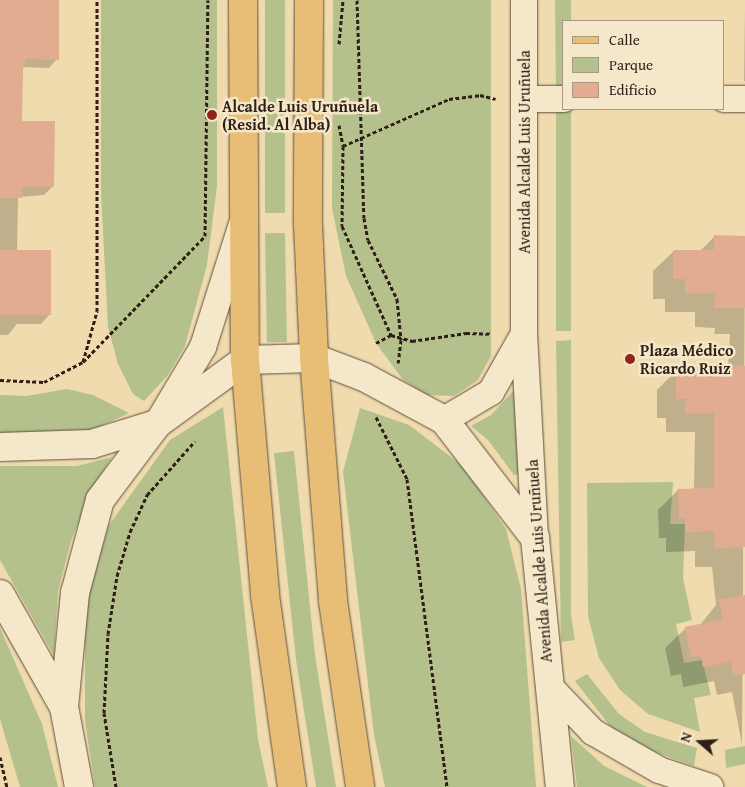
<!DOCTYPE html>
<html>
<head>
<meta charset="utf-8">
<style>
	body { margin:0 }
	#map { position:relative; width:745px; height:787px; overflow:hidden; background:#efdbae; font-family:"Gentium Book Plus",serif }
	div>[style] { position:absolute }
	.green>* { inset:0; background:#b5c18d; transform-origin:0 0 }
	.shadow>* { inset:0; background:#0003 }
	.building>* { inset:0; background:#e2ac91; transform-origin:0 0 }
	.path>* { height:3px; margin-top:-1.5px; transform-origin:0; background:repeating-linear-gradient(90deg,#301f17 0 4px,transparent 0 6.5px) }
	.roads { filter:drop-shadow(0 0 1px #604e3d) drop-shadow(0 0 1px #604e3d) }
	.street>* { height:26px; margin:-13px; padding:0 13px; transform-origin:13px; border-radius:13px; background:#f5e8ca }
	.secondary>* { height:28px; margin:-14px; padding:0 14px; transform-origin:14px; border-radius:14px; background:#f5e8ca }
	.primary>* { height:28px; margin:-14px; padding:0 14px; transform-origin:14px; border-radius:14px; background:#e8be77 }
	.dots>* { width:14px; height:14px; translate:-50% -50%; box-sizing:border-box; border:2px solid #f5e8ca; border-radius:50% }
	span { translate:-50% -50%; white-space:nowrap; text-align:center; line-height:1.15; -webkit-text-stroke:5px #f5e8ca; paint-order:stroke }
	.poi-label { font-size:16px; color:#301f17; font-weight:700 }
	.left { translate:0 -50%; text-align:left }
	.street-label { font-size:16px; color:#301f17 }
	.legend { position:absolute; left:562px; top:20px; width:162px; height:90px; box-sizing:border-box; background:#f5e8ca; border:1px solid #a69882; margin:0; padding:6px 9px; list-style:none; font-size:15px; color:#301f17 }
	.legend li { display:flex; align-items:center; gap:10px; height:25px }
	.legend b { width:25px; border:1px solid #a69882 }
	.north { position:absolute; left:675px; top:717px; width:50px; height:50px; -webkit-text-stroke:4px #f5e8ca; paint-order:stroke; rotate:289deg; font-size:14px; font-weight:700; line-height:20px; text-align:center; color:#301f17 }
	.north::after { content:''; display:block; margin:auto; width:18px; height:22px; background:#301f17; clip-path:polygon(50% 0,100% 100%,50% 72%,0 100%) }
</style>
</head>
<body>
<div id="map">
	<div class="green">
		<i style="clip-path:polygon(101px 0,217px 0,217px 186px,207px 265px,185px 346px,168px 375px,144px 401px,133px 394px,118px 364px,108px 327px,101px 193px)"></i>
		<i style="left:265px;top:0;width:20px;height:213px"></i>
		<i style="clip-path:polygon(333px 0,491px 0,491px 356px,478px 380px,454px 396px,427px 395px,403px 380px,376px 343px,346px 276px,332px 208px)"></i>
		<i style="clip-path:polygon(555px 0,571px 0,571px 21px,564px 21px,564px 91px,556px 91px)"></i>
		<i style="left:571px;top:109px;width:222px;height:15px;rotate:90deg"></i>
		<i style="left:285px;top:233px;width:109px;height:20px;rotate:89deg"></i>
		<i style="clip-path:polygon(571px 340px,571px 616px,575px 640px,561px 642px,556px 341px)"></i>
		<i style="clip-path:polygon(516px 388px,520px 474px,514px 475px,488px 440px,471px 426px,491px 415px)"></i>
		<i style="clip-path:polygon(67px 389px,93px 395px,129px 413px,92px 430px,0 433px,0 395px,26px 396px)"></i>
		<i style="clip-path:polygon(223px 407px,258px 739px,268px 787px,95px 787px,85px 721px,85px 599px,109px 525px,170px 440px)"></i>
		<i style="clip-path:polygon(360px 408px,409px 425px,464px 467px,506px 529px,521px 589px,536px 787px,385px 787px,374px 735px,343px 472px)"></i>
		<i style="clip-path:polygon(294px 451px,315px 655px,336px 787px,316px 787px,296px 660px,274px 453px)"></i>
		<i style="clip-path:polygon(112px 457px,91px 490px,71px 541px,58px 591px,54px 656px,0 560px,0 466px,77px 466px)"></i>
		<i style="clip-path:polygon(673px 482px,670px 524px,685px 524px,683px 578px,692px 620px,676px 624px,684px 663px,702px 660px,711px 695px,694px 698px,700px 732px,648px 714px,620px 690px,599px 658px,588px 616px,587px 483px)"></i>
		<i style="clip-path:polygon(0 628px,42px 724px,58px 787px,20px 787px,0 719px)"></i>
		<i style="clip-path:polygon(587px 674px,619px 714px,645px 732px,697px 748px,694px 766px,638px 746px,610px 726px,575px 681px)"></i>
		<i style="clip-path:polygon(571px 736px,604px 766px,647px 787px,577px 787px)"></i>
		<i style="clip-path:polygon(745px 746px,745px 764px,726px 768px,725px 750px)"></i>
	</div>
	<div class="shadow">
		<i style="clip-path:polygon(0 0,58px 0,57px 59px,49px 68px,22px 67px,20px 122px,53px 186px,44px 195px,18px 197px,17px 251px,49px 315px,41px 324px,17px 324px,8px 335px,0 335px)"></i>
		<i style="clip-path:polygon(745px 7px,745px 81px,744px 81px)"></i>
		<i style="clip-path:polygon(714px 237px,745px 237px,742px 745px,732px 692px,717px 695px,714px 681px,683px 687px,681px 674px,671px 676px,665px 648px,686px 628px,700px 625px,716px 605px,712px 567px,695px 567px,695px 551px,666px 552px,666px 538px,659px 538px,658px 510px,678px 490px,694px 490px,695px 432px,666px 432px,666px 418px,657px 418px,657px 390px,677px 370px,728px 366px,730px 334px,714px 334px,715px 328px,695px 327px,695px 312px,665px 312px,665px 299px,653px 299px,653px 271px,674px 251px,700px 251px)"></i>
	</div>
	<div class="building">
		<i style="clip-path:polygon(0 0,59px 0,59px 60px,26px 59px,23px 70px,22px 121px,55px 121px,54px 187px,22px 187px,22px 198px,0 198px)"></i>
		<i style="clip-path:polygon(714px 235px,745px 236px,745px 308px,714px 308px,715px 293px,685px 293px,685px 279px,673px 279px,673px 250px,714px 250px)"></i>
		<i style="left:0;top:250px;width:51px;height:65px"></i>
		<i style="clip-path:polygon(714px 365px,745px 366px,745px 547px,715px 548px,714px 531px,685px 532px,685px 518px,679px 519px,678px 489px,714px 488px,714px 413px,685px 413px,686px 399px,676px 399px,676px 368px)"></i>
		<i style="clip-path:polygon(745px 595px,745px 674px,733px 675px,731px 662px,703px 667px,701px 655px,691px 657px,685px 627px,723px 619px,719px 600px)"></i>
	</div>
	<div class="path">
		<i style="left:357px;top:0;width:218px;rotate:88.2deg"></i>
		<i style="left:364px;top:218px;width:22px;rotate:80deg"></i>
		<i style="left:368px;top:240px;width:66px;rotate:63.8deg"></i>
		<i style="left:397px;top:299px;width:41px;rotate:84.4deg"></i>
		<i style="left:401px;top:340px;width:23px;rotate:97deg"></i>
		<i style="left:339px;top:44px;width:44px;rotate:-84.8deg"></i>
		<i style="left:339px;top:125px;width:21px;rotate:79deg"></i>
		<i style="left:343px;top:146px;width:80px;rotate:90.7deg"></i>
		<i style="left:342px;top:226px;width:120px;rotate:65.8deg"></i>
		<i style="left:343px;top:146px;width:116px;rotate:-23.9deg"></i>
		<i style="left:449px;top:99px;width:31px;rotate:-7deg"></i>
		<i style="left:480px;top:95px;width:16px;rotate:14deg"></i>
		<i style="left:376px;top:343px;width:17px;rotate:-28deg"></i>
		<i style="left:391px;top:335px;width:22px;rotate:16deg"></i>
		<i style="left:412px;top:341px;width:55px;rotate:-8.4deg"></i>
		<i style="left:466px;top:333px;width:25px;rotate:2deg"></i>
		<i style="left:83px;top:362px;width:53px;rotate:-74.6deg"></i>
		<i style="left:97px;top:311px;width:311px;rotate:-90deg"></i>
		<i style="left:0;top:380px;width:44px;rotate:2.6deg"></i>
		<i style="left:44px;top:382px;width:44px;rotate:-27.1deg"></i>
		<i style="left:83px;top:362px;width:175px;rotate:-45.9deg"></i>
		<i style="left:205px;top:236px;width:236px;rotate:-89.3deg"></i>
		<i style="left:376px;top:417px;width:69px;rotate:63.4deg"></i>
		<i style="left:407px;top:479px;width:311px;rotate:82.6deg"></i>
		<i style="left:0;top:757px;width:31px;rotate:77deg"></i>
		<i style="left:116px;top:787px;width:75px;rotate:-99.2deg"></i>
		<i style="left:104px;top:713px;width:79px;rotate:-87.1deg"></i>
		<i style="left:108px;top:634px;width:59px;rotate:-81.2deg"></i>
		<i style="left:117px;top:576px;width:46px;rotate:-73.5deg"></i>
		<i style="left:130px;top:532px;width:41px;rotate:-65.3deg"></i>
		<i style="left:147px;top:495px;width:72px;rotate:-48.4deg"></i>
	</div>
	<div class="roads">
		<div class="street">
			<i style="left:524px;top:0;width:334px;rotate:90deg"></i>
			<i style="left:524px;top:334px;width:204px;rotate:86.9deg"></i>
			<i style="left:524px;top:99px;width:40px"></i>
			<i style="left:724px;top:99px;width:21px"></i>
			<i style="left:444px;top:420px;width:55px;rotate:-30.8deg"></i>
			<i style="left:491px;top:392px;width:67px;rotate:-60.4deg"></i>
			<i style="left:157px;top:424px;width:90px;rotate:-59.1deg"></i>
			<i style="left:203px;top:347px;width:129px;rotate:-72.4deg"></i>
			<i style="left:549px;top:686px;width:64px;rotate:46.3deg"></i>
			<i style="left:593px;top:732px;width:76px;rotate:29.9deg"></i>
			<i style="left:659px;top:770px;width:54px;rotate:18.4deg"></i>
		</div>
		<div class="secondary">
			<i style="left:0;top:447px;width:92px;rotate:-1.9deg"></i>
			<i style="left:92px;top:444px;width:68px;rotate:-17.1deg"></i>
			<i style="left:0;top:594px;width:130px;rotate:60.5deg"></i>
			<i style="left:79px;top:787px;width:81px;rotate:-100.6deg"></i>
			<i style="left:64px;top:707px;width:115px;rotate:-84.5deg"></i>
			<i style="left:75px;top:593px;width:96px;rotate:-75deg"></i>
			<i style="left:100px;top:500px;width:95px;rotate:-53.1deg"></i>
			<i style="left:157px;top:424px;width:109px;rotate:-36deg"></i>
			<i style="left:245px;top:360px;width:69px;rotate:-1.7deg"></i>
			<i style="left:314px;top:358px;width:53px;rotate:20.8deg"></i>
			<i style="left:364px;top:377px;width:91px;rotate:28.3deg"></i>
			<i style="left:444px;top:420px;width:149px;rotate:52.4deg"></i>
			<i style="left:535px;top:538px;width:250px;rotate:84.3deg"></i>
		</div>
		<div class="primary">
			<i style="left:243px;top:0;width:360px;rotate:89.7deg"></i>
			<i style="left:245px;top:360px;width:236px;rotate:85.1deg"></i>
			<i style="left:265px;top:595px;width:194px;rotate:82deg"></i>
			<i style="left:309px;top:0;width:224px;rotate:90.3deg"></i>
			<i style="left:308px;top:224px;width:134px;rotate:87.4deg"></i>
			<i style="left:314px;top:358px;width:244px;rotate:85.5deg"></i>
			<i style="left:333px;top:601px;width:188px;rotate:81.7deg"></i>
		</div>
	</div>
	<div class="dots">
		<i style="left:212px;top:115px;background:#8f2418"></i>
		<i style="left:630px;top:359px;background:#8f2418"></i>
	</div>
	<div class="poi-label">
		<span class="left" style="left:222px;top:115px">Alcalde Luis Uruñuela<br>(Resid. Al Alba)</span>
		<span class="left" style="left:640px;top:359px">Plaza Médico<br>Ricardo Ruiz</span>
	</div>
	<div class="street-label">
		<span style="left:524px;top:152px;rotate:-90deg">Avenida Alcalde Luis Uruñuela</span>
		<span style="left:539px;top:561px;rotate:-94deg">Avenida Alcalde Luis Uruñuela</span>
	</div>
	<ul class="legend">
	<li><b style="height:6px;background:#e8be77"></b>Calle</li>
	<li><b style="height:14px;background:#b5c18d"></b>Parque</li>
	<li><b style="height:14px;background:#e2ac91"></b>Edificio</li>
	</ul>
	<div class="north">N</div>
</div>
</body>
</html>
